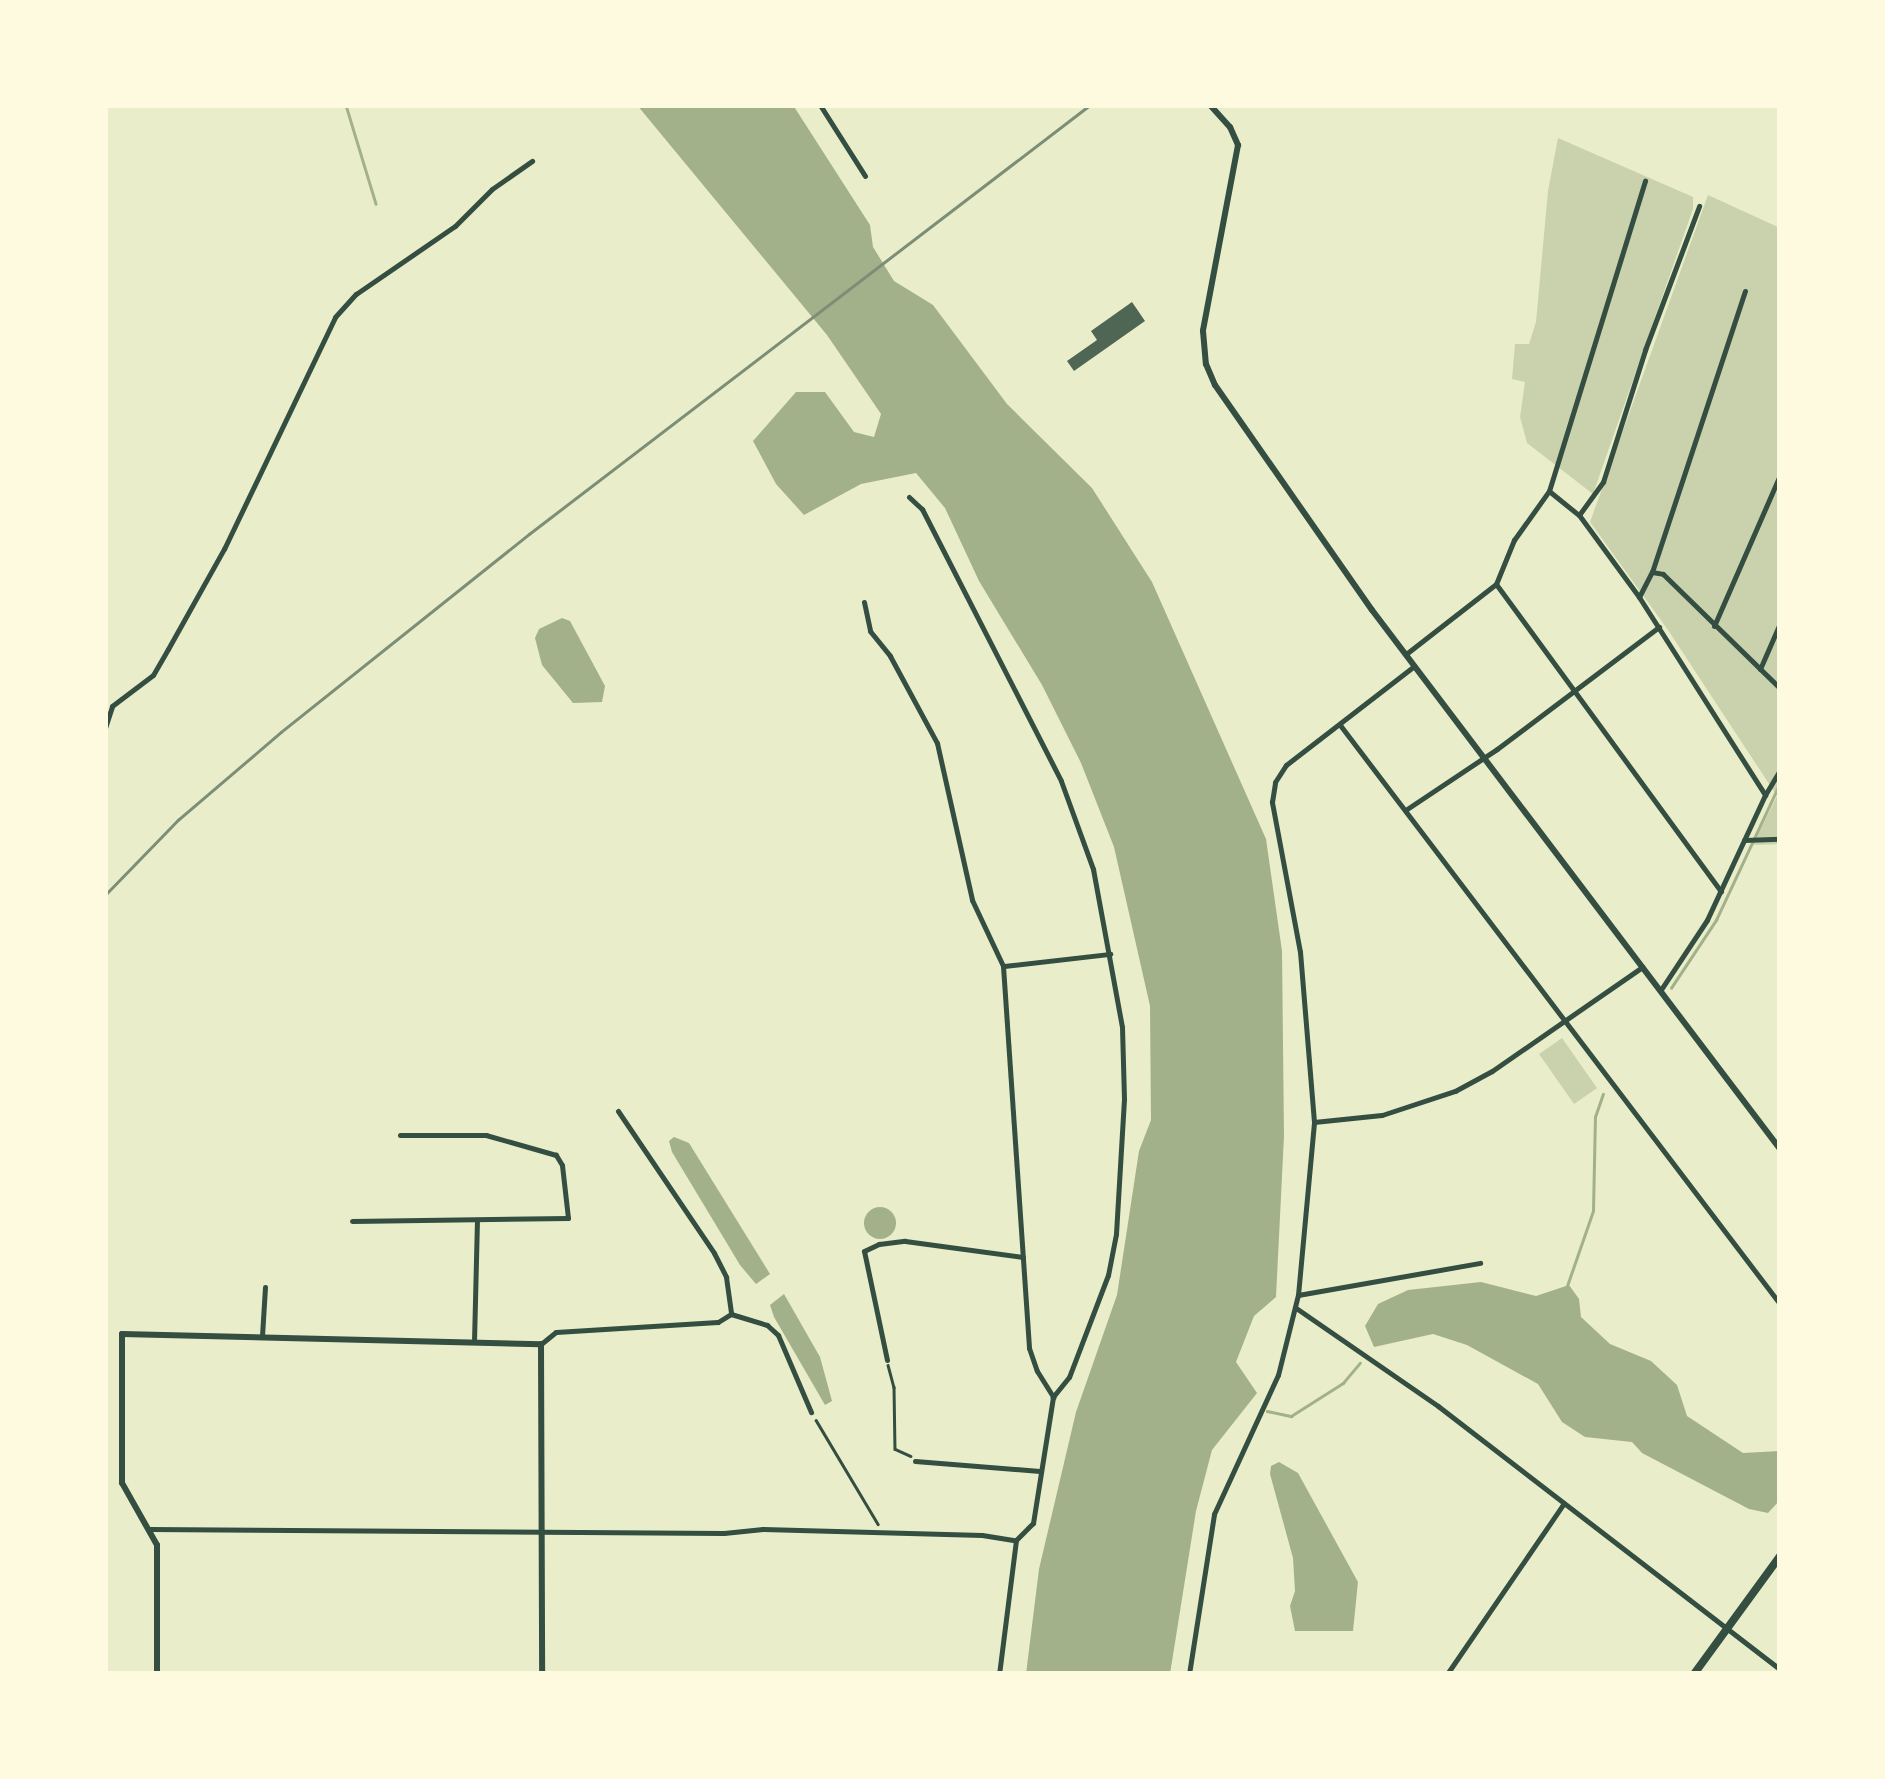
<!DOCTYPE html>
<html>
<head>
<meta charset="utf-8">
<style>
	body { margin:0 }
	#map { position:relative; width:1885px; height:1779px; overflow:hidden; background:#e9edc9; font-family:Roboto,sans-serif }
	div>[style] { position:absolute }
	.green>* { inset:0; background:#cad2ad; transform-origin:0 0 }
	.water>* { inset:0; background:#a3b18a }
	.round { border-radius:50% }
	.stream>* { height:2.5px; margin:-1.25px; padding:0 1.25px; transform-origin:1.25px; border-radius:1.25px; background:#a3b18a }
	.building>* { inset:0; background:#4f6655 }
	.path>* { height:2.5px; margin:-1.25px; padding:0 1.25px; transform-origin:1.25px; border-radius:1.25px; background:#344e41 }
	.minor>* { height:5px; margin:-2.5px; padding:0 2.5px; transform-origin:2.5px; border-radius:2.5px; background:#344e41 }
	.tertiary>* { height:6px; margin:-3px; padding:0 3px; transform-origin:3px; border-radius:3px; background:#344e41 }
	.secondary>* { height:8px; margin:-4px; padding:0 4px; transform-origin:4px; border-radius:4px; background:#344e41 }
	.rail>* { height:2.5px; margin:-1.25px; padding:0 1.25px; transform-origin:1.25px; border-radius:1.25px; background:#7c8e77 }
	span { translate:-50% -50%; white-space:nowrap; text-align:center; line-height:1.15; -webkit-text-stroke:8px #fefae0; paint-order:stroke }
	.frame { position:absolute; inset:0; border:108px solid #fefae0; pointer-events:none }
</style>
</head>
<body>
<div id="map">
	<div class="green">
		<i style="clip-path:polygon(1558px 138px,1693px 197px,1693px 209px,1593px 494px,1527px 443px,1520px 417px,1525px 382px,1512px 379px,1515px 344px,1529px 344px,1536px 322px,1548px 191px)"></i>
		<i style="clip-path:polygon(1708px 195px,1780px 228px,1780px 844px,1753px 845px,1777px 796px,1668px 630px,1590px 522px)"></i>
		<i style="left:1562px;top:1038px;width:61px;height:28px;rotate:55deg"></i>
	</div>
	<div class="water">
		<i style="clip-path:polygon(637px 105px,793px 105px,870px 225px,873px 247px,894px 281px,933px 305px,1007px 404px,1092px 488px,1152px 582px,1266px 839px,1282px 951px,1284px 1136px,1276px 1297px,1254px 1316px,1236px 1362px,1257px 1393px,1212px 1450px,1196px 1511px,1170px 1674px,1026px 1674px,1039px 1569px,1076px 1412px,1117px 1295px,1139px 1151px,1151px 1120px,1150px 1006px,1114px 847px,1081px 763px,1042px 685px,979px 581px,945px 508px,916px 473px,861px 484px,804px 515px,776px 484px,753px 441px,796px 392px,825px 392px,854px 432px,874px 437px,881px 414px,827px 335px)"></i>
		<i style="clip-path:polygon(562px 618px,570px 621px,605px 686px,602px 702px,573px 703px,542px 665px,535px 638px,539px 629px)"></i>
		<i style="clip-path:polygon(674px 1137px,689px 1143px,770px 1274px,756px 1284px,740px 1265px,672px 1152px,669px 1141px)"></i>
		<i class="round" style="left:864px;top:1207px;width:32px;height:32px"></i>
		<i style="clip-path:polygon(1481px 1282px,1536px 1296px,1569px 1285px,1579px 1299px,1581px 1317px,1610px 1344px,1651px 1361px,1677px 1385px,1687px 1416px,1743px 1453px,1780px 1451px,1780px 1500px,1768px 1513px,1749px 1509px,1642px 1453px,1632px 1442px,1585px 1437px,1562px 1422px,1538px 1384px,1467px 1345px,1433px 1334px,1374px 1347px,1365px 1326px,1378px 1304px,1408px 1290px)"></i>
		<i style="clip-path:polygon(784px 1294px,820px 1357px,832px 1401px,825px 1405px,774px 1317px,770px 1305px)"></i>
		<i style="clip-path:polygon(1279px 1462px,1298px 1473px,1358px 1582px,1353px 1631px,1295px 1631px,1290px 1606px,1295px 1591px,1293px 1558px,1270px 1474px,1271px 1466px)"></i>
	</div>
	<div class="stream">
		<i style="left:346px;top:105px;width:103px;rotate:73.1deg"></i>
		<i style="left:1671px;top:988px;width:82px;rotate:-56.5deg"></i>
		<i style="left:1716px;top:920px;width:151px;rotate:-65deg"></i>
		<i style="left:1567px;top:1286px;width:79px;rotate:-70.9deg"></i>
		<i style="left:1593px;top:1211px;width:94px;rotate:-88.8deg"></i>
		<i style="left:1595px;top:1117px;width:24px;rotate:-71deg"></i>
		<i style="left:1267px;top:1411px;width:25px;rotate:12deg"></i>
		<i style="left:1291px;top:1416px;width:62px;rotate:-32.4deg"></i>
		<i style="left:1343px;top:1383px;width:26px;rotate:-50deg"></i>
	</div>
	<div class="building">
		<i style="clip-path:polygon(1132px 302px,1145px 321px,1074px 371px,1067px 361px,1097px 340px,1091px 331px)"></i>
	</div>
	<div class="path">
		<i style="left:888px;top:1365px;width:23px;rotate:75deg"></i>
		<i style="left:894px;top:1387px;width:62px;rotate:89.1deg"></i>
		<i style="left:895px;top:1449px;width:17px;rotate:24deg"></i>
		<i style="left:816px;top:1420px;width:121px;rotate:59.2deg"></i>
	</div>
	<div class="minor">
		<i style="left:820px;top:105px;width:84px;rotate:57.6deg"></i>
		<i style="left:1549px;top:491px;width:38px;rotate:39deg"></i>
		<i style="left:1579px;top:515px;width:102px;rotate:53.8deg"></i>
		<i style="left:1639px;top:597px;width:235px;rotate:57.5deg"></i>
		<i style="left:1765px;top:795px;width:138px;rotate:114.9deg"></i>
		<i style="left:1707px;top:920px;width:85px;rotate:123.5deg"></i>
		<i style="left:909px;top:497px;width:18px;rotate:43deg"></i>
		<i style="left:922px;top:509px;width:305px;rotate:62.9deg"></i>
		<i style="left:1061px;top:781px;width:94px;rotate:70deg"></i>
		<i style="left:1093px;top:869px;width:161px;rotate:79.6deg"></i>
		<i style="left:1122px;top:1027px;width:72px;rotate:88.4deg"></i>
		<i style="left:1124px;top:1099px;width:135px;rotate:93.4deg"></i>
		<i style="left:1116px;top:1234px;width:42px;rotate:101deg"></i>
		<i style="left:1108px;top:1275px;width:109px;rotate:110.9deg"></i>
		<i style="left:1069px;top:1377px;width:26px;rotate:129deg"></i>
		<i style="left:1053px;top:1397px;width:128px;rotate:99deg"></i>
		<i style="left:1033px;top:1523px;width:24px;rotate:135deg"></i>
		<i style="left:1016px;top:1540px;width:135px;rotate:97.2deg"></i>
		<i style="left:1579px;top:515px;width:41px;rotate:-54deg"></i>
		<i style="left:1603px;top:482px;width:139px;rotate:-72.3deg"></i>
		<i style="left:1645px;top:350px;width:154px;rotate:-69.4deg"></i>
		<i style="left:1652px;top:572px;width:11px;rotate:10deg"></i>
		<i style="left:1663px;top:574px;width:163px;rotate:44.3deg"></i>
		<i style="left:1496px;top:584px;width:381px;rotate:53.8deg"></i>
		<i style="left:1639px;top:597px;width:28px;rotate:-63deg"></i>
		<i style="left:1652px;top:572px;width:296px;rotate:-71.7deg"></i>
		<i style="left:864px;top:602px;width:30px;rotate:78deg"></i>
		<i style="left:870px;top:631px;width:32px;rotate:51deg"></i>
		<i style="left:890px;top:656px;width:99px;rotate:61.6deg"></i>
		<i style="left:937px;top:743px;width:161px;rotate:77.4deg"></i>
		<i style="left:972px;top:900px;width:73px;rotate:64.8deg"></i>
		<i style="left:1003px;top:966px;width:383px;rotate:86.1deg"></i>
		<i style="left:1029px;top:1348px;width:24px;rotate:71deg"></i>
		<i style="left:1037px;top:1371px;width:31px;rotate:58deg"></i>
		<i style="left:1714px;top:626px;width:165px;rotate:-66.4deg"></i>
		<i style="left:1406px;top:654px;width:114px;rotate:-37.9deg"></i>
		<i style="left:1496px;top:584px;width:48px;rotate:-67.8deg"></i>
		<i style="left:1514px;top:540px;width:60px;rotate:-54.5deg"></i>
		<i style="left:1549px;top:491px;width:325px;rotate:-72.8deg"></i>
		<i style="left:1760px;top:669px;width:50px;rotate:-66.5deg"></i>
		<i style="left:1340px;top:725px;width:727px;rotate:52.77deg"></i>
		<i style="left:105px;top:728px;width:23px;rotate:-72deg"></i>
		<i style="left:112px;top:706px;width:51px;rotate:-37.1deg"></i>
		<i style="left:153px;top:675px;width:30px;rotate:-60deg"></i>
		<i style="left:168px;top:649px;width:115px;rotate:-60.8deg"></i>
		<i style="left:224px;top:549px;width:257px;rotate:-64.4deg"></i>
		<i style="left:335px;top:317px;width:31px;rotate:-48deg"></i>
		<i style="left:356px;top:294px;width:120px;rotate:-34.5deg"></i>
		<i style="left:455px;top:226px;width:52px;rotate:-45deg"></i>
		<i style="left:492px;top:189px;width:49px;rotate:-35deg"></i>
		<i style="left:1765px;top:795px;width:29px;rotate:-59deg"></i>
		<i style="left:1407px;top:809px;width:108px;rotate:-33.7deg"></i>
		<i style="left:1497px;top:749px;width:203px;rotate:-37deg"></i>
		<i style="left:1744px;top:840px;width:36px;rotate:-2deg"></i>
		<i style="left:1004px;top:966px;width:107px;rotate:-6.5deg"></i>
		<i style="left:618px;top:1111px;width:171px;rotate:55.9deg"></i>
		<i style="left:714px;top:1253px;width:27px;rotate:63deg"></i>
		<i style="left:726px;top:1277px;width:37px;rotate:82deg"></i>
		<i style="left:1314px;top:1122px;width:68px;rotate:-5.9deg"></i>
		<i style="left:1382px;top:1115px;width:77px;rotate:-18.2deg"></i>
		<i style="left:1455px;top:1091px;width:42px;rotate:-28.4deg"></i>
		<i style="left:1492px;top:1071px;width:183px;rotate:-34.7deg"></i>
		<i style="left:352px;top:1221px;width:216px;rotate:-0.8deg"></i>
		<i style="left:568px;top:1218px;width:53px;rotate:-96.5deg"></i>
		<i style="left:562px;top:1165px;width:12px;rotate:-121deg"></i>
		<i style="left:556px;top:1155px;width:73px;rotate:-164.1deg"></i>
		<i style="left:486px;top:1135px;width:86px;rotate:180deg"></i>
		<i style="left:1298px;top:1295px;width:185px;rotate:-10deg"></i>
		<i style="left:1296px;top:1308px;width:173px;rotate:34.6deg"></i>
		<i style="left:1438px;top:1406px;width:431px;rotate:37.6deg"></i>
		<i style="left:731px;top:1314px;width:38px;rotate:17deg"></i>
		<i style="left:767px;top:1325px;width:15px;rotate:42deg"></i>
		<i style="left:778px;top:1335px;width:84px;rotate:66.8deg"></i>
		<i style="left:262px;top:1336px;width:49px;rotate:-86.5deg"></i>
		<i style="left:474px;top:1342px;width:120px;rotate:-88.6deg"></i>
		<i style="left:541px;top:1344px;width:19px;rotate:-39deg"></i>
		<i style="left:556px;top:1332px;width:162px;rotate:-3.5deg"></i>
		<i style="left:718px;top:1322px;width:15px;rotate:-32deg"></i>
		<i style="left:887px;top:1360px;width:111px;rotate:-101.9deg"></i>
		<i style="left:864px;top:1251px;width:17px;rotate:-25deg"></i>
		<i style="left:879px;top:1244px;width:26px;rotate:-7deg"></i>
		<i style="left:905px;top:1241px;width:119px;rotate:7.7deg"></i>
		<i style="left:915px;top:1461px;width:125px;rotate:4.6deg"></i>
		<i style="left:149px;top:1529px;width:575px;rotate:0.4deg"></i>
		<i style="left:724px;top:1533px;width:39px;rotate:-6deg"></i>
		<i style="left:763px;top:1529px;width:219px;rotate:1.6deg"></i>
		<i style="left:982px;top:1535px;width:33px;rotate:9deg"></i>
		<i style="left:1189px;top:1674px;width:162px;rotate:-81.1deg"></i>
		<i style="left:1214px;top:1514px;width:153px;rotate:-65.3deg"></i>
		<i style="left:1278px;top:1375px;width:82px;rotate:-76deg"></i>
		<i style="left:1298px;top:1295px;width:174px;rotate:-84.7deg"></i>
		<i style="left:1314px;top:1122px;width:171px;rotate:-94.7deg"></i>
		<i style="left:1300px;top:952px;width:153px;rotate:-100.6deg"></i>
		<i style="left:1272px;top:802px;width:20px;rotate:-81deg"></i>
		<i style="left:1275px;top:782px;width:20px;rotate:-57deg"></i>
		<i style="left:1286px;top:765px;width:162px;rotate:-37.7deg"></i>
		<i style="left:1447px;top:1674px;width:207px;rotate:-55.6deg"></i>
	</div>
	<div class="tertiary">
		<i style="left:1210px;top:105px;width:30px;rotate:48deg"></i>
		<i style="left:1230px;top:127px;width:20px;rotate:66deg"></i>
		<i style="left:1238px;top:145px;width:189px;rotate:100.7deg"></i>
		<i style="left:1203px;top:331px;width:33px;rotate:85deg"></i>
		<i style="left:1206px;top:364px;width:23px;rotate:67deg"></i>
		<i style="left:1215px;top:385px;width:274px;rotate:55.1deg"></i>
		<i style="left:1372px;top:610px;width:676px;rotate:52.88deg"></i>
		<i style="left:157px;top:1674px;width:129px;rotate:-90deg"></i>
		<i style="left:157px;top:1545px;width:71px;rotate:-119.4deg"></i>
		<i style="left:122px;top:1483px;width:149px;rotate:-90deg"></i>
		<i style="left:122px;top:1334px;width:419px;rotate:1.4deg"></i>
		<i style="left:541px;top:1344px;width:330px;rotate:89.8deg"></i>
	</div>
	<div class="secondary">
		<i style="left:1694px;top:1674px;width:146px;rotate:-53.9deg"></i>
	</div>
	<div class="rail">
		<i style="left:105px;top:895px;width:105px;rotate:-45.8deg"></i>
		<i style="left:178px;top:820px;width:135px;rotate:-40.5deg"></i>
		<i style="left:281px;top:732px;width:317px;rotate:-38.6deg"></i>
		<i style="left:529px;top:534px;width:706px;rotate:-37.41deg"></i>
	</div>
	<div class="frame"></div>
</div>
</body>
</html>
